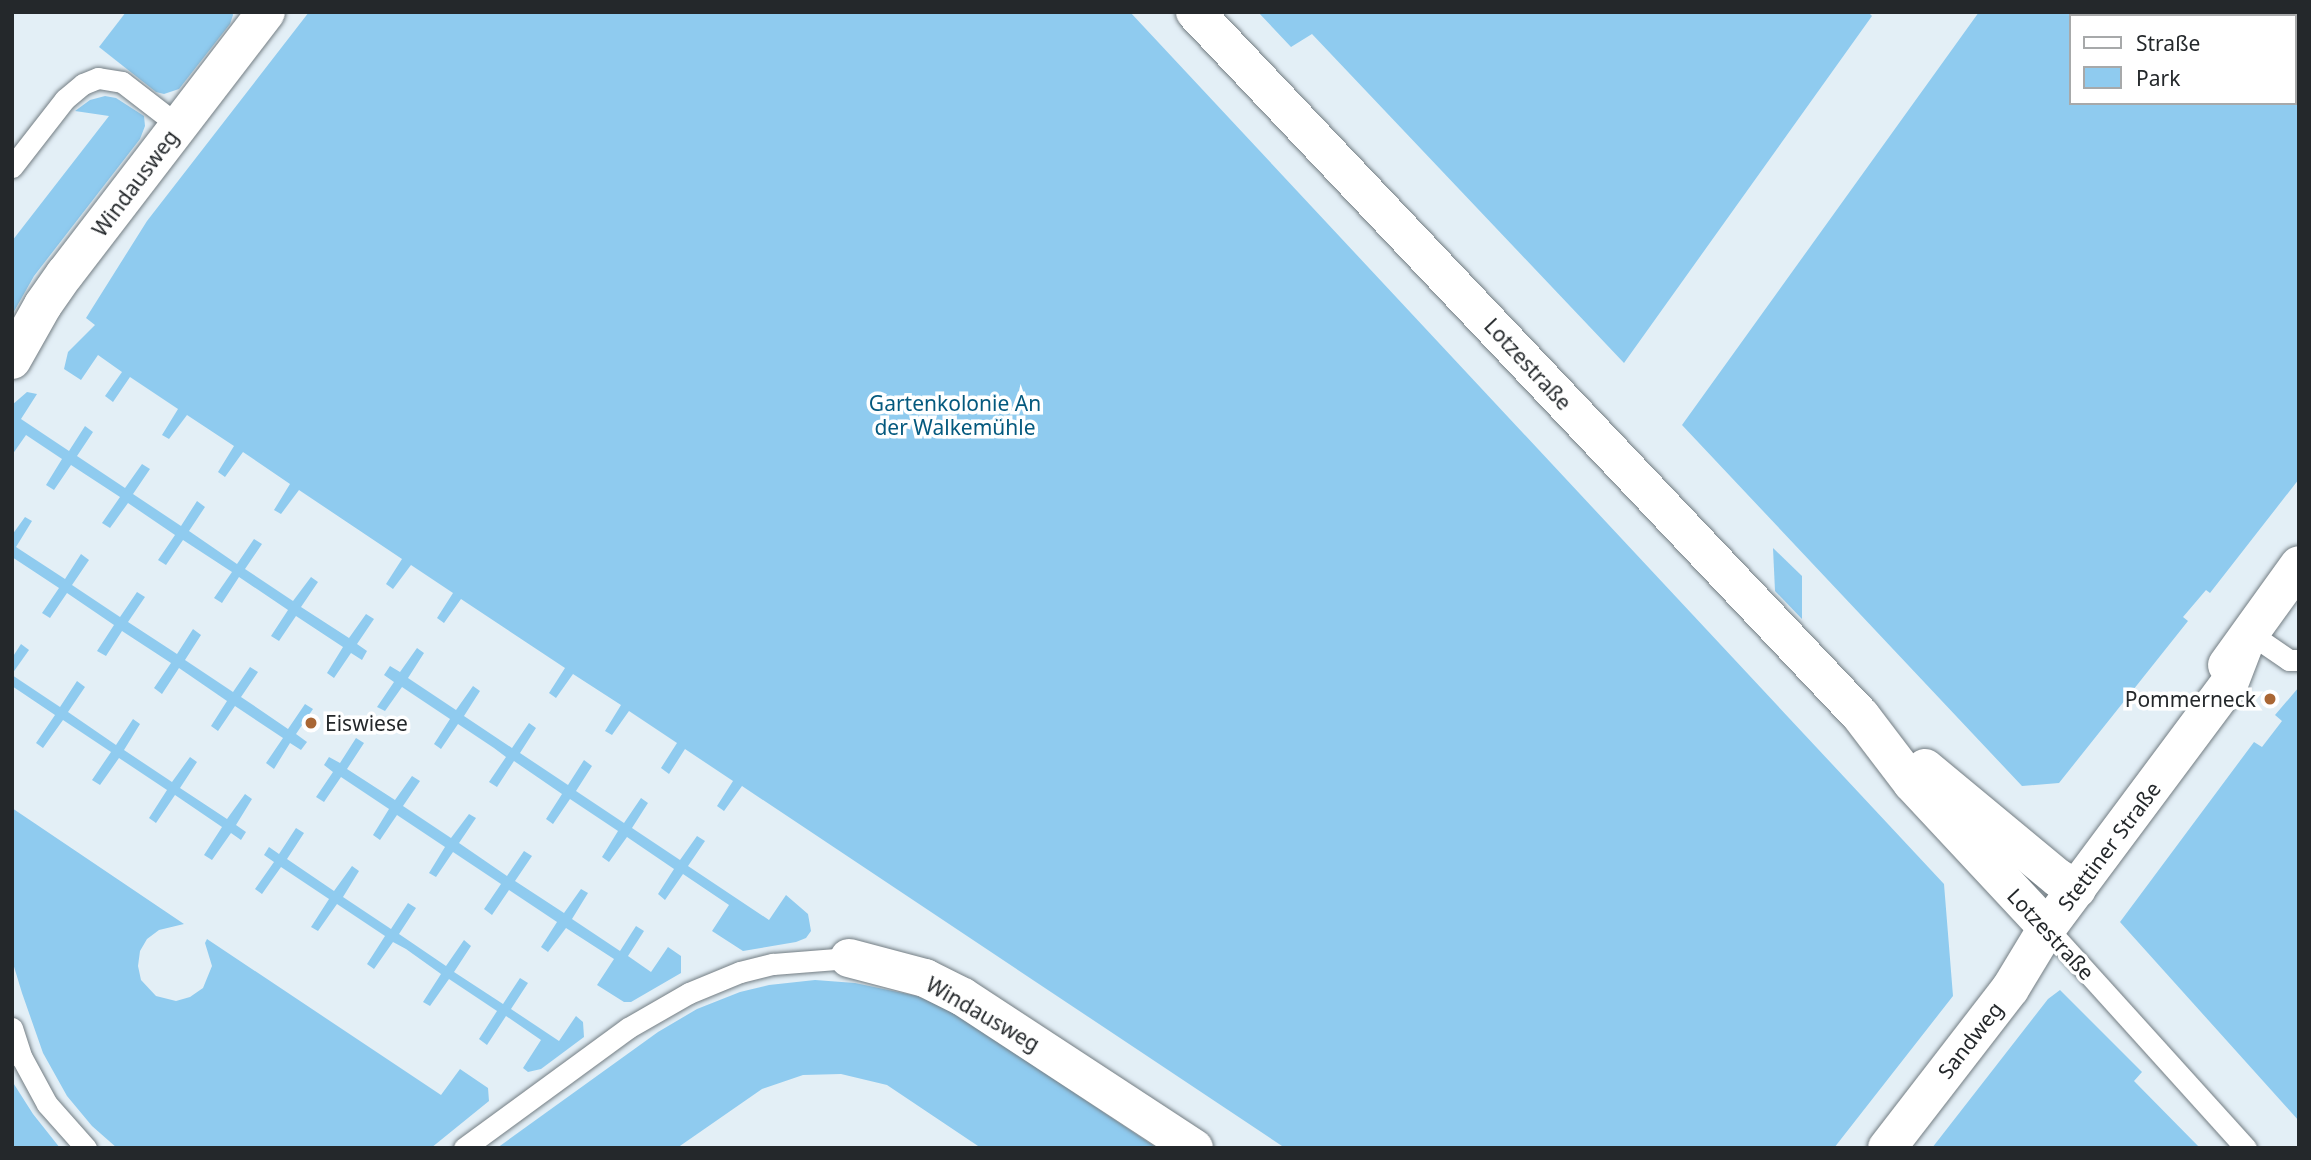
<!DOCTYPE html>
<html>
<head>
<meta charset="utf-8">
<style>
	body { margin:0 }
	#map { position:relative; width:2311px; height:1160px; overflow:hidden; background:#e3eff6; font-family:"Noto Sans",sans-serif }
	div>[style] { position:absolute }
	.green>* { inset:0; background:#8fcbef }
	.roads { filter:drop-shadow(0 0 2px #737d83) drop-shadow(0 0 2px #737d83) }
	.lane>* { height:21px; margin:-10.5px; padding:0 10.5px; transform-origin:10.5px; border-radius:10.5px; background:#fff }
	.street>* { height:38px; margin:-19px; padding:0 19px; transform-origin:19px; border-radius:19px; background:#fff }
	.secondary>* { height:38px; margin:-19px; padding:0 19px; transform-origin:19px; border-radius:19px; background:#fff }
	.dots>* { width:19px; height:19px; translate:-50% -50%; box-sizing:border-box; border:4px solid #fff; border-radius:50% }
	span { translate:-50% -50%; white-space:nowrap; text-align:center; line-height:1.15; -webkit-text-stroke:7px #fff; paint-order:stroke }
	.street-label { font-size:21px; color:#24282b }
	.park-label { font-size:21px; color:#04597e }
	.poi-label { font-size:21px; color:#24282b }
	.right { translate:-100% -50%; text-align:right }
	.left { translate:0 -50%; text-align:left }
	.frame { position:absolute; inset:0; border:14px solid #24282b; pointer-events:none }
	.legend { position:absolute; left:2069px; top:14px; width:228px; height:91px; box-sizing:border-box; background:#fff; border:2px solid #a7a9aa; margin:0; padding:9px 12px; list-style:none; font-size:21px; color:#24282b }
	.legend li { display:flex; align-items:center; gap:14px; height:35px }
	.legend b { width:35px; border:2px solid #a7a9aa }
</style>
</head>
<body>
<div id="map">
	<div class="green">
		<i style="clip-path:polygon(126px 12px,232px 12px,233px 15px,230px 24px,179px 89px,164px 94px,156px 92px,99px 47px)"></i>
		<i style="clip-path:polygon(309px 12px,1130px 12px,1944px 884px,1953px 996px,1834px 1148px,1285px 1148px,742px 786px,724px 811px,717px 806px,733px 781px,685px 749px,669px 774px,661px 768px,677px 743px,629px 711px,612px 735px,605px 731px,621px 705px,573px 674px,556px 698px,549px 693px,565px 668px,461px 599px,444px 623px,437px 618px,453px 593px,411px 565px,393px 589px,386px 584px,402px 559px,299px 490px,281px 514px,274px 510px,290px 484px,243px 452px,225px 477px,218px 472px,234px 446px,187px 415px,169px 439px,162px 435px,178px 409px,130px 377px,113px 402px,105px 396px,122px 372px,98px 355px,81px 380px,64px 369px,68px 352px,95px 325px,86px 318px,147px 221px)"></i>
		<i style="clip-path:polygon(1258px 12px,1868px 12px,1872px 16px,1624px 363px,1312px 34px,1291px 47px)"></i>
		<i style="clip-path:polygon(evenodd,1979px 12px,2299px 12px,2299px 479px,2210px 593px,2206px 590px,2183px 617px,2188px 621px,2059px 783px,2022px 786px,1682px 425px,1979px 12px,2071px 16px,2295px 16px,2295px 103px,2071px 103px,2071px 16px)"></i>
		<i style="clip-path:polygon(105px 96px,116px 98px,144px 116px,145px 126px,140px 139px,34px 276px,12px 315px,12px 241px,109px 116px,75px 111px,90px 100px)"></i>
		<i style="clip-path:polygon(27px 392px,37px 394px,21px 419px,69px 451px,85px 426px,93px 432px,77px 456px,125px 488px,142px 464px,150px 469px,133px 494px,181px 526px,197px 501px,205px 507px,189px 531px,237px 564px,254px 539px,262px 544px,245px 569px,293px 601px,311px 577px,318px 582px,301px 607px,349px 638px,366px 614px,374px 619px,357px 644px,367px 651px,362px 660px,351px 653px,334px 678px,327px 673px,343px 647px,296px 616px,279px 641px,271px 636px,288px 610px,239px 577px,222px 603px,214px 598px,232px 572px,183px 540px,166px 565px,158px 560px,175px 535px,128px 503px,110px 528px,102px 523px,120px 497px,71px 465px,54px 490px,46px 485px,62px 459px,26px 435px,12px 455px,12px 405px)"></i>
		<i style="clip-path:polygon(25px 517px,32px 521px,16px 547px,65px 579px,81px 554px,89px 560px,72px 585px,120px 617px,137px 592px,145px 597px,128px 622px,177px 654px,193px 629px,201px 635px,185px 660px,233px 692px,250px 667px,258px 672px,241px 697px,253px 705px,288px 729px,305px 704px,313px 709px,296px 734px,307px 742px,301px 750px,290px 743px,274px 769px,266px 763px,283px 738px,235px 706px,218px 731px,211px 726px,227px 701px,179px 668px,162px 694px,154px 688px,171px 663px,122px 631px,106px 656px,97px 651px,114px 625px,67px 593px,50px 618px,42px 613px,59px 588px,12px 557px,12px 535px)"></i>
		<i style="clip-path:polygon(1773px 548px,1802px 576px,1802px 619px,1775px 591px)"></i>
		<i style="clip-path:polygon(21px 644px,29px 650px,12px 674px,12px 658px)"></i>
		<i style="clip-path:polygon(417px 648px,424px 653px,408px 678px,456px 710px,473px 686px,480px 691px,464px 716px,512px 748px,529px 723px,536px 728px,520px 753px,568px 785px,584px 760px,592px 766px,576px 791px,624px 823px,641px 798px,648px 803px,632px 828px,680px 860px,697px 836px,705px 841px,688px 866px,769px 920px,786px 895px,808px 914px,811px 931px,806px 938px,796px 942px,743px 951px,712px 931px,729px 905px,683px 874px,665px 900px,658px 894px,674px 869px,627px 837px,609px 862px,602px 857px,618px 831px,570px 799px,553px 824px,546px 819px,562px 794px,514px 761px,497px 787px,489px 782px,506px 757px,494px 748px,458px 724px,441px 749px,434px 744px,450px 719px,402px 687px,385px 711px,377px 707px,394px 682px,384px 675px,390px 666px,400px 672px)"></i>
		<i style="clip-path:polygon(12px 675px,60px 707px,77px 681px,85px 687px,68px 712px,116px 745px,133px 719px,140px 724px,124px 750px,172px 782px,190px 757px,197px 762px,180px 788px,227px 819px,245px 794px,252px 799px,236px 825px,246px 832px,241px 840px,231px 833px,212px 860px,204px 855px,222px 827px,175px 795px,156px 823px,149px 818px,167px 790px,119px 758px,100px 785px,92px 780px,111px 752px,63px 720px,43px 748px,36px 743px,55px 715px,12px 686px)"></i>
		<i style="clip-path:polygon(2299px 687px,2299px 1121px,2120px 922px,2254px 742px,2262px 747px,2282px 721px,2275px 715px)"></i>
		<i style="clip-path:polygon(356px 738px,364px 743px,347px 769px,395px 800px,412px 776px,420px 781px,403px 806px,451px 838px,469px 814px,476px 818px,459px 843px,507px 876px,524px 851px,532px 856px,515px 881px,564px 913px,581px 889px,588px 893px,572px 919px,620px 951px,636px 926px,644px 931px,628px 956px,651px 972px,668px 947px,681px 956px,681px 973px,631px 1002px,624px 1002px,597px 985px,614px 959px,566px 928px,548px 952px,541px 947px,557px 922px,509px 890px,492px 915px,484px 909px,501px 884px,453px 852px,436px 877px,429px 873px,445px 847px,397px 815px,380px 840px,373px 835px,389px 809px,341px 777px,324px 802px,316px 797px,333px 772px,324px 765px,329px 757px,340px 763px)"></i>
		<i style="clip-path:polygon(12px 808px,184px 924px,159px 930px,147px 939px,140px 951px,138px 966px,141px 980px,156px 996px,176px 1001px,190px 997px,203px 988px,212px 966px,205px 943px,207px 939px,441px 1095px,460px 1069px,488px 1088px,489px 1101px,431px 1148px,117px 1148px,92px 1126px,67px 1096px,43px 1053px,22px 993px,12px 960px)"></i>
		<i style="clip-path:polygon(296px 828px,304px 833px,287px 859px,334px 891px,352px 866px,359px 871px,343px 897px,391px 929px,408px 903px,416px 908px,399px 934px,446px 966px,464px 940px,471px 946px,454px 972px,503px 1004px,520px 978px,528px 983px,511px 1009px,559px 1041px,576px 1016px,583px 1022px,584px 1037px,541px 1069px,528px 1072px,523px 1068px,541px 1040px,506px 1016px,487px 1045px,479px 1039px,497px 1011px,449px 979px,430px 1006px,423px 1002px,441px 974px,406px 949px,393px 942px,374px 969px,367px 964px,385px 936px,337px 904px,318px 931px,311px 927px,329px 899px,281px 867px,262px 894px,255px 889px,274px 862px,264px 855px,269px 847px,279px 854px)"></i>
		<i style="clip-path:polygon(815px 980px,855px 983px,917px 996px,953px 1012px,1157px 1148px,981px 1148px,887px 1085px,841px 1074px,803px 1075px,762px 1089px,677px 1148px,497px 1148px,658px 1032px,697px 1009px,740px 992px,769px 985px)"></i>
		<i style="clip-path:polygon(2060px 990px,2142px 1072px,2134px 1081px,2200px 1148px,1932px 1148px,2048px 999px)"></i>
		<i style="clip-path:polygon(12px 1081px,33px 1114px,60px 1148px,12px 1148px)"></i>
	</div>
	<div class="roads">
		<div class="lane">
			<i style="left:12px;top:167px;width:86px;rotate:-52.1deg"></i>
			<i style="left:65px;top:99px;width:23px;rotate:-40deg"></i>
			<i style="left:83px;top:84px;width:16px;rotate:-22deg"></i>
			<i style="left:98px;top:78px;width:24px;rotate:9deg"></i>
			<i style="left:122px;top:82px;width:72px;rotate:37.7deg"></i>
			<i style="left:2251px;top:634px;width:46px;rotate:34.4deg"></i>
			<i style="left:2289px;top:660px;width:10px"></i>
			<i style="left:2047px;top:928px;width:297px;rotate:47.9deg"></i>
			<i style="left:12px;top:1028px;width:32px;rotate:72deg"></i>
			<i style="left:22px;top:1058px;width:52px;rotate:61.5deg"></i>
			<i style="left:47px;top:1104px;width:59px;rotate:48.4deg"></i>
			<i style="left:464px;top:1148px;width:203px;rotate:-36.2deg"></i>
			<i style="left:628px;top:1028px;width:70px;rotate:-29.8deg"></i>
			<i style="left:689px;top:993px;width:55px;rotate:-22.4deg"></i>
			<i style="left:740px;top:972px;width:34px;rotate:-14deg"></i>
			<i style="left:773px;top:964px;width:76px;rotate:-4.5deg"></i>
		</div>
		<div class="street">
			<i style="left:1195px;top:12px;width:969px;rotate:46.59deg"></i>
			<i style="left:1861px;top:716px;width:84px;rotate:52.7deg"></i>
			<i style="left:1912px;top:783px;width:198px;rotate:47deg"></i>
			<i style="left:12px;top:360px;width:63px;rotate:-60.6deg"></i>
			<i style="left:43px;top:305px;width:38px;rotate:-55deg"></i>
			<i style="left:65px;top:274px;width:330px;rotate:-52.5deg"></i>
			<i style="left:1925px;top:768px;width:173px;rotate:39.6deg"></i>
			<i style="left:2058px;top:878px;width:22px;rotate:30deg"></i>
			<i style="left:849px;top:958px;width:79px;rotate:14.7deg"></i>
			<i style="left:925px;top:978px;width:42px;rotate:26.6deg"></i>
			<i style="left:963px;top:997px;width:276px;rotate:33.2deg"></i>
		</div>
		<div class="secondary">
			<i style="left:2227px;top:665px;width:123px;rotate:-54.2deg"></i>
			<i style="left:1887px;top:1148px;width:201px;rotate:-52.3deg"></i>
			<i style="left:2010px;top:989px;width:71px;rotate:-58.8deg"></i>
			<i style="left:2047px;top:928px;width:304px;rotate:-53.3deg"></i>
			<i style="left:2229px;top:684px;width:40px;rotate:-69deg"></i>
		</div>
	</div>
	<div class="dots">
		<i style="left:2270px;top:699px;background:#a96634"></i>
		<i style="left:311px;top:723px;background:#a96634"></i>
	</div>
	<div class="street-label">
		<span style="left:135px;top:183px;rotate:-53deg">Windausweg</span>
		<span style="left:1528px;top:364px;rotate:47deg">Lotzestraße</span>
		<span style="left:2109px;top:846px;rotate:-53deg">Stettiner Straße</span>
		<span style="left:2051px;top:934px;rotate:47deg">Lotzestraße</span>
		<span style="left:983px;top:1014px;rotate:30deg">Windausweg</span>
		<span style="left:1970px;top:1040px;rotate:-52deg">Sandweg</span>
	</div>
	<div class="park-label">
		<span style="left:955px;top:415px">Gartenkolonie An<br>der Walkemühle</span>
	</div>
	<div class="poi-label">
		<span class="right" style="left:2256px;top:699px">Pommerneck</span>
		<span class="left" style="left:325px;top:723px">Eiswiese</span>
	</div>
	<div class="frame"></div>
	<ul class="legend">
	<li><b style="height:9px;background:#fff"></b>Straße</li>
	<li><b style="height:19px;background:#8fcbef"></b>Park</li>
	</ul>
</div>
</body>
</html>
